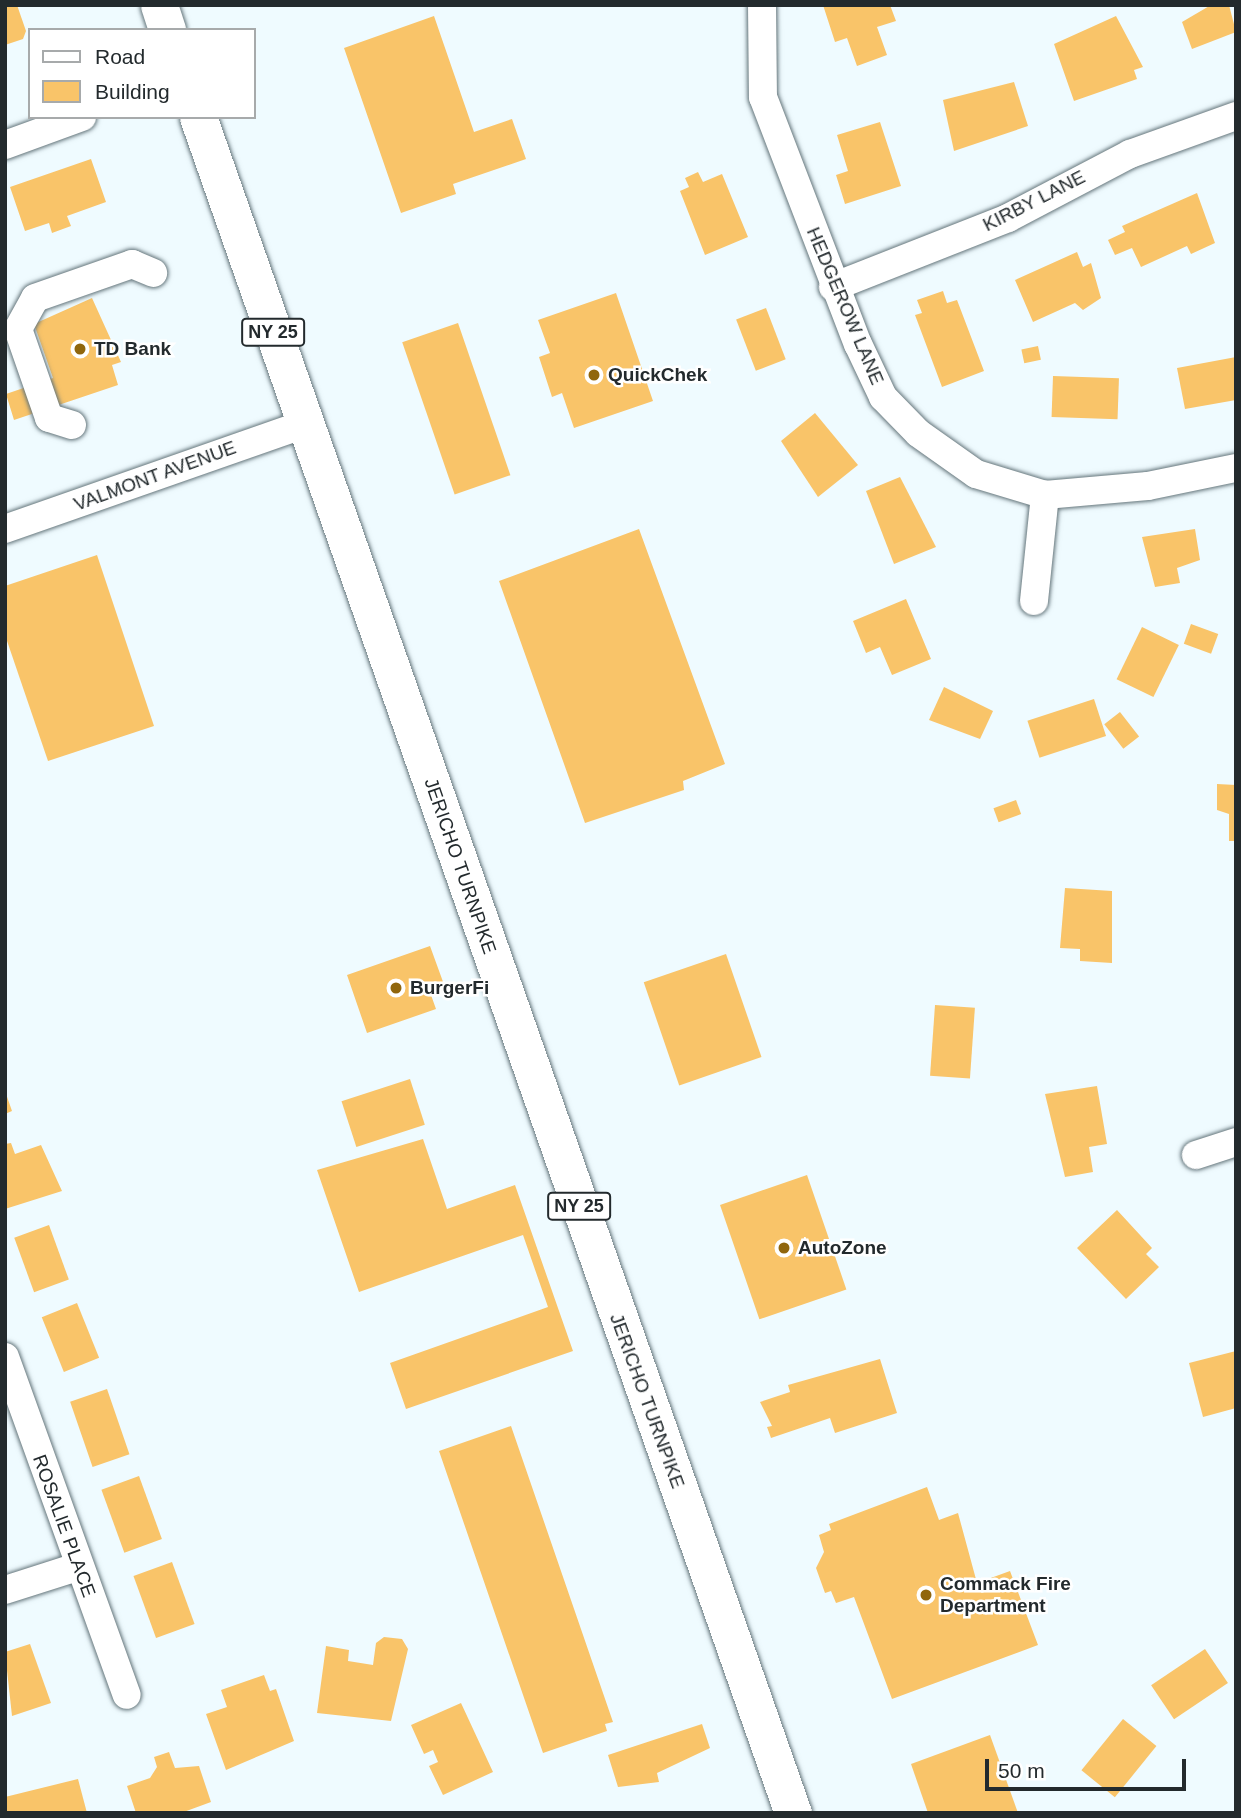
<!DOCTYPE html>
<html>
<head>
<meta charset="utf-8">
<style>
	body { margin:0 }
	#map { position:relative; width:1241px; height:1818px; overflow:hidden; background:#effbff; font-family:Arial,sans-serif }
	div>[style] { position:absolute }
	.building>* { inset:0; background:#f9c469; transform-origin:0 0 }
	.roads { filter:drop-shadow(0 0 2px #65767c) drop-shadow(0 0 2px #65767c) }
	.minor>* { height:28px; margin:-14px; padding:0 14px; transform-origin:14px; border-radius:14px; background:#fff }
	.major>* { height:37px; margin:-18.5px; padding:0 18.5px; transform-origin:18.5px; border-radius:18.5px; background:#fff }
	.dots>* { width:19px; height:19px; translate:-50% -50%; box-sizing:border-box; border:4px solid #fff; border-radius:50% }
	span { translate:-50% -50%; white-space:nowrap; text-align:center; line-height:1.15; -webkit-text-stroke:5px #fff; paint-order:stroke }
	.shield-label span { padding:2px 5px; background:#fff; border:2px solid; border-radius:5px; -webkit-text-stroke-width:0 }
	.shield-label { font-size:18px; color:#232a2d; font-weight:700 }
	.street-label { font-size:19px; color:#232a2d }
	.poi-label { font-size:19px; color:#232a2d; font-weight:700 }
	.left { translate:0 -50%; text-align:left }
	.frame { position:absolute; inset:0; border:7px solid #232a2d; pointer-events:none }
	.legend { position:absolute; left:28px; top:28px; width:228px; height:91px; box-sizing:border-box; background:#fff; border:2px solid #a7aaab; margin:0; padding:9px 12px; list-style:none; font-size:21px; color:#232a2d }
	.legend li { display:flex; align-items:center; gap:14px; height:35px }
	.legend b { width:35px; border:2px solid #a7aaab }
	.scale { position:absolute; left:985px; top:1759px; width:201px; height:32px; box-sizing:border-box; border:4px solid #232a2d; border-top:0; padding-left:9px; font-size:21px; line-height:24px; white-space:nowrap; color:#232a2d; -webkit-text-stroke:5px #fff; paint-order:stroke }
</style>
</head>
<body>
<div id="map">
	<div class="building">
		<i style="clip-path:polygon(5px 5px,17px 5px,26px 31px,23px 39px,5px 45px)"></i>
		<i style="clip-path:polygon(823px 5px,890px 5px,896px 21px,877px 27px,887px 55px,857px 66px,847px 38px,835px 42px)"></i>
		<i style="clip-path:polygon(1211px 5px,1229px 5px,1236px 32px,1192px 49px,1182px 22px)"></i>
		<i style="clip-path:polygon(434px 16px,474px 132px,512px 119px,526px 159px,453px 184px,456px 194px,401px 213px,344px 48px)"></i>
		<i style="clip-path:polygon(1116px 16px,1143px 67px,1134px 70px,1137px 79px,1074px 101px,1054px 44px)"></i>
		<i style="clip-path:polygon(1014px 82px,1028px 126px,954px 151px,943px 100px)"></i>
		<i style="clip-path:polygon(880px 122px,901px 186px,845px 204px,836px 175px,848px 171px,837px 135px)"></i>
		<i style="clip-path:polygon(91px 159px,106px 202px,67px 216px,71px 226px,52px 233px,49px 223px,25px 231px,10px 187px)"></i>
		<i style="clip-path:polygon(698px 172px,703px 182px,722px 174px,748px 237px,705px 255px,680px 191px,689px 187px,685px 178px)"></i>
		<i style="clip-path:polygon(1197px 193px,1215px 243px,1191px 254px,1187px 246px,1141px 267px,1132px 248px,1115px 255px,1108px 240px,1125px 232px,1122px 226px)"></i>
		<i style="clip-path:polygon(1077px 252px,1083px 267px,1091px 263px,1101px 298px,1083px 310px,1075px 303px,1033px 322px,1015px 280px)"></i>
		<i style="clip-path:polygon(943px 291px,947px 303px,957px 300px,984px 371px,942px 387px,915px 315px,922px 313px,917px 300px)"></i>
		<i style="clip-path:polygon(616px 293px,653px 401px,574px 428px,562px 393px,552px 397px,539px 357px,550px 353px,538px 320px)"></i>
		<i style="clip-path:polygon(92px 298px,121px 362px,112px 365px,118px 385px,14px 420px,6px 394px,53px 378px,34px 324px)"></i>
		<i style="left:766px;top:308px;width:55px;height:32px;rotate:69deg"></i>
		<i style="left:458px;top:323px;width:161px;height:59px;rotate:71deg"></i>
		<i style="left:1038px;top:346px;width:14px;height:17px;rotate:78deg"></i>
		<i style="clip-path:polygon(1236px 357px,1236px 400px,1185px 409px,1177px 368px)"></i>
		<i style="left:1053px;top:376px;width:66px;height:41px;rotate:2deg"></i>
		<i style="clip-path:polygon(815px 413px,858px 465px,818px 497px,781px 441px)"></i>
		<i style="clip-path:polygon(900px 477px,936px 547px,894px 564px,866px 491px)"></i>
		<i style="clip-path:polygon(639px 529px,725px 764px,683px 781px,684px 790px,585px 823px,499px 581px)"></i>
		<i style="clip-path:polygon(1195px 529px,1200px 560px,1177px 568px,1180px 583px,1155px 587px,1142px 537px)"></i>
		<i style="clip-path:polygon(97px 555px,154px 726px,48px 761px,5px 635px,5px 586px)"></i>
		<i style="clip-path:polygon(906px 599px,931px 659px,892px 675px,880px 647px,866px 653px,853px 621px)"></i>
		<i style="left:1191px;top:624px;width:29px;height:21px;rotate:20deg"></i>
		<i style="left:1142px;top:627px;width:41px;height:58px;rotate:26deg"></i>
		<i style="clip-path:polygon(944px 687px,993px 711px,980px 739px,929px 720px)"></i>
		<i style="left:1094px;top:699px;width:39px;height:70px;rotate:72deg"></i>
		<i style="left:1120px;top:712px;width:31px;height:20px;rotate:52deg"></i>
		<i style="clip-path:polygon(1217px 784px,1236px 785px,1236px 841px,1229px 841px,1229px 814px,1217px 810px)"></i>
		<i style="left:1016px;top:800px;width:15px;height:24px;rotate:70deg"></i>
		<i style="clip-path:polygon(1065px 888px,1112px 891px,1112px 963px,1080px 961px,1080px 949px,1060px 948px)"></i>
		<i style="clip-path:polygon(430px 946px,446px 990px,431px 995px,436px 1009px,367px 1033px,347px 975px)"></i>
		<i style="left:726px;top:954px;width:109px;height:87px;rotate:71deg"></i>
		<i style="left:935px;top:1005px;width:40px;height:71px;rotate:4deg"></i>
		<i style="left:410px;top:1079px;width:48px;height:72px;rotate:72deg"></i>
		<i style="clip-path:polygon(1097px 1086px,1107px 1144px,1089px 1147px,1093px 1172px,1065px 1177px,1045px 1094px)"></i>
		<i style="clip-path:polygon(5px 1091px,12px 1111px,5px 1114px)"></i>
		<i style="clip-path:polygon(423px 1139px,447px 1209px,515px 1185px,573px 1351px,406px 1409px,390px 1363px,548px 1307px,523px 1235px,359px 1292px,317px 1170px)"></i>
		<i style="clip-path:polygon(11px 1143px,15px 1154px,41px 1145px,62px 1191px,5px 1209px,5px 1144px)"></i>
		<i style="left:807px;top:1175px;width:121px;height:92px;rotate:71deg"></i>
		<i style="clip-path:polygon(1117px 1210px,1152px 1248px,1146px 1254px,1159px 1267px,1126px 1299px,1077px 1248px)"></i>
		<i style="left:49px;top:1225px;width:58px;height:37px;rotate:70deg"></i>
		<i style="left:77px;top:1303px;width:59px;height:38px;rotate:68deg"></i>
		<i style="clip-path:polygon(1236px 1351px,1236px 1408px,1203px 1417px,1189px 1363px)"></i>
		<i style="clip-path:polygon(880px 1359px,897px 1413px,835px 1433px,830px 1418px,771px 1438px,767px 1427px,772px 1426px,760px 1402px,790px 1392px,788px 1385px)"></i>
		<i style="left:107px;top:1389px;width:69px;height:39px;rotate:71deg"></i>
		<i style="clip-path:polygon(511px 1426px,613px 1722px,605px 1724px,607px 1731px,543px 1753px,439px 1451px)"></i>
		<i style="left:139px;top:1476px;width:67px;height:40px;rotate:70deg"></i>
		<i style="clip-path:polygon(927px 1487px,939px 1520px,958px 1513px,977px 1583px,1010px 1571px,1038px 1645px,892px 1699px,854px 1597px,836px 1603px,831px 1591px,825px 1593px,816px 1568px,824px 1552px,819px 1535px,831px 1530px,829px 1524px)"></i>
		<i style="left:172px;top:1562px;width:66px;height:41px;rotate:70deg"></i>
		<i style="clip-path:polygon(384px 1637px,402px 1639px,408px 1649px,391px 1721px,317px 1713px,326px 1646px,349px 1650px,348px 1661px,373px 1665px,376px 1643px)"></i>
		<i style="clip-path:polygon(30px 1644px,51px 1703px,12px 1716px,5px 1652px)"></i>
		<i style="left:1205px;top:1649px;width:41px;height:65px;rotate:56deg"></i>
		<i style="clip-path:polygon(264px 1675px,270px 1691px,276px 1689px,294px 1741px,226px 1770px,206px 1714px,227px 1707px,221px 1690px)"></i>
		<i style="clip-path:polygon(461px 1703px,493px 1772px,443px 1795px,429px 1766px,438px 1762px,433px 1750px,424px 1754px,411px 1725px)"></i>
		<i style="left:1123px;top:1719px;width:43px;height:66px;rotate:39deg"></i>
		<i style="clip-path:polygon(702px 1724px,710px 1748px,657px 1773px,659px 1782px,618px 1787px,608px 1755px)"></i>
		<i style="clip-path:polygon(990px 1735px,1018px 1813px,928px 1813px,911px 1764px)"></i>
		<i style="clip-path:polygon(169px 1752px,175px 1768px,199px 1766px,211px 1802px,181px 1813px,136px 1813px,127px 1786px,150px 1778px,157px 1767px,154px 1757px)"></i>
		<i style="clip-path:polygon(78px 1779px,87px 1813px,5px 1813px,5px 1797px)"></i>
	</div>
	<div class="roads">
		<div class="minor">
			<i style="left:762px;top:5px;width:92px;rotate:89.4deg"></i>
			<i style="left:763px;top:97px;width:265px;rotate:69deg"></i>
			<i style="left:858px;top:344px;width:59px;rotate:64.7deg"></i>
			<i style="left:883px;top:397px;width:50px;rotate:45.8deg"></i>
			<i style="left:918px;top:433px;width:71px;rotate:35.3deg"></i>
			<i style="left:976px;top:474px;width:72px;rotate:16.9deg"></i>
			<i style="left:1045px;top:495px;width:103px;rotate:-5deg"></i>
			<i style="left:1148px;top:486px;width:90px;rotate:-11.6deg"></i>
			<i style="left:5px;top:145px;width:82px;rotate:-20deg"></i>
			<i style="left:833px;top:287px;width:188px;rotate:-21.5deg"></i>
			<i style="left:1008px;top:218px;width:138px;rotate:-27.7deg"></i>
			<i style="left:1130px;top:154px;width:113px;rotate:-19.7deg"></i>
			<i style="left:72px;top:425px;width:24px;rotate:-163deg"></i>
			<i style="left:49px;top:418px;width:94px;rotate:-109.2deg"></i>
			<i style="left:18px;top:329px;width:35px;rotate:-61deg"></i>
			<i style="left:35px;top:298px;width:103px;rotate:-19.3deg"></i>
			<i style="left:132px;top:264px;width:23px;rotate:23deg"></i>
			<i style="left:5px;top:529px;width:318px;rotate:-19.3deg"></i>
			<i style="left:1034px;top:601px;width:107px;rotate:-84.1deg"></i>
			<i style="left:1196px;top:1155px;width:42px;rotate:-18deg"></i>
			<i style="left:5px;top:1357px;width:359px;rotate:70.2deg"></i>
			<i style="left:5px;top:1590px;width:76px;rotate:-17.7deg"></i>
		</div>
		<div class="major">
			<i style="left:159px;top:5px;width:26px;rotate:72deg"></i>
			<i style="left:198px;top:117px;width:1797px;rotate:70.67deg"></i>
		</div>
	</div>
	<div class="dots">
		<i style="left:80px;top:349px;background:#90660d"></i>
		<i style="left:594px;top:375px;background:#90660d"></i>
		<i style="left:396px;top:988px;background:#90660d"></i>
		<i style="left:784px;top:1248px;background:#90660d"></i>
		<i style="left:926px;top:1595px;background:#90660d"></i>
	</div>
	<div class="shield-label">
		<span style="left:273px;top:332px">NY 25</span>
		<span style="left:579px;top:1206px">NY 25</span>
	</div>
	<div class="street-label">
		<span style="left:1034px;top:201px;rotate:-27deg">KIRBY LANE</span>
		<span style="left:845px;top:306px;rotate:67deg">HEDGEROW LANE</span>
		<span style="left:155px;top:476px;rotate:-20deg">VALMONT AVENUE</span>
		<span style="left:460px;top:866px;rotate:71deg">JERICHO TURNPIKE</span>
		<span style="left:647px;top:1401px;rotate:70deg">JERICHO TURNPIKE</span>
		<span style="left:64px;top:1526px;rotate:70deg">ROSALIE PLACE</span>
	</div>
	<div class="poi-label">
		<span class="left" style="left:94px;top:349px">TD Bank</span>
		<span class="left" style="left:608px;top:375px">QuickChek</span>
		<span class="left" style="left:410px;top:988px">BurgerFi</span>
		<span class="left" style="left:798px;top:1248px">AutoZone</span>
		<span class="left" style="left:940px;top:1595px">Commack Fire<br>Department</span>
	</div>
	<div class="frame"></div>
	<ul class="legend">
	<li><b style="height:9px;background:#fff"></b>Road</li>
	<li><b style="height:19px;background:#f9c469"></b>Building</li>
	</ul>
	<div class="scale">50 m</div>
</div>
</body>
</html>
